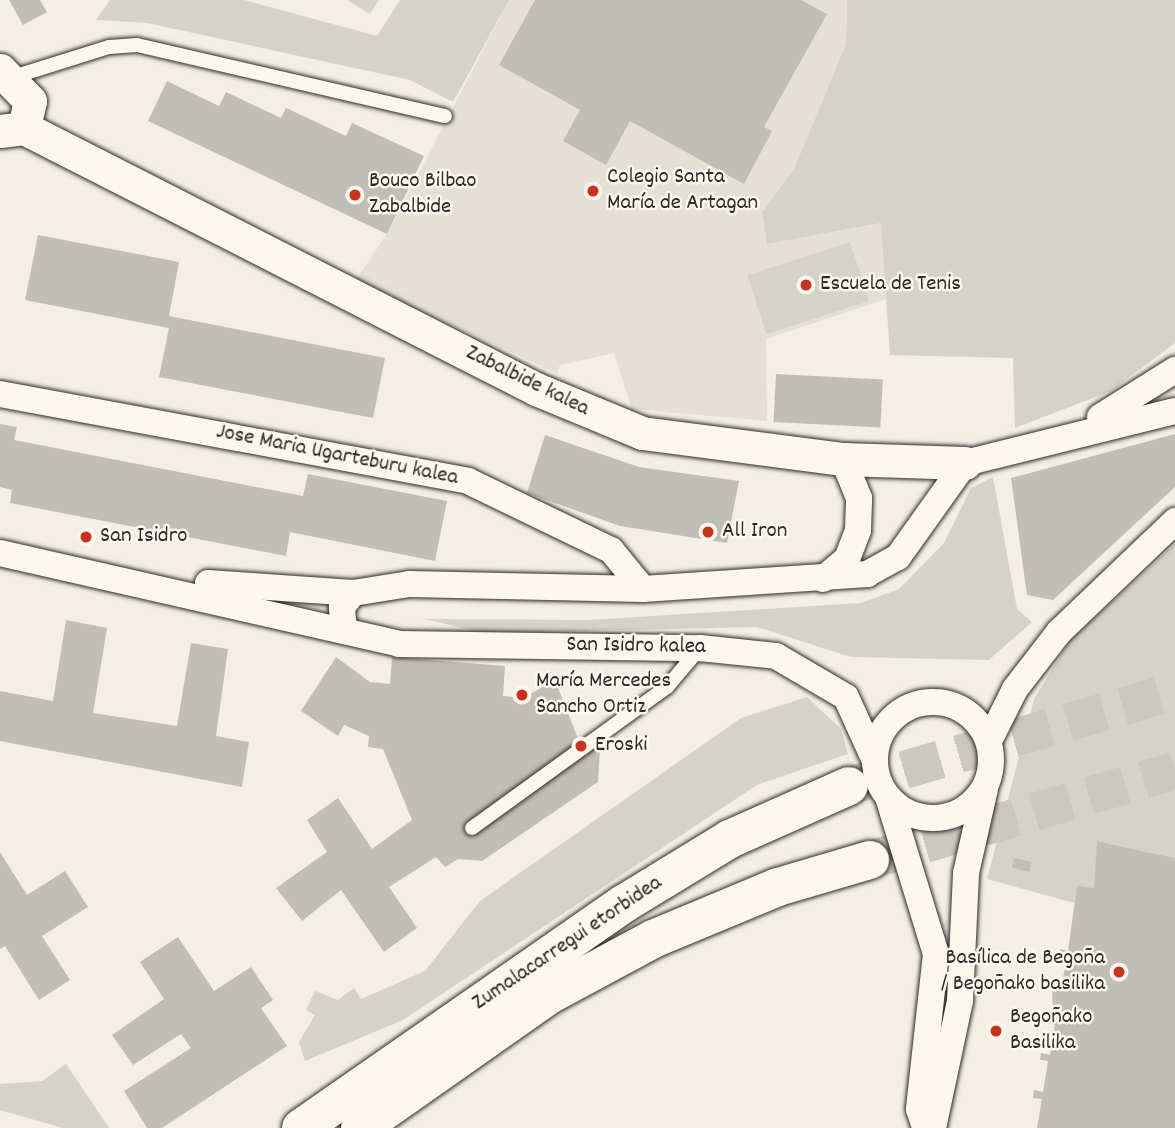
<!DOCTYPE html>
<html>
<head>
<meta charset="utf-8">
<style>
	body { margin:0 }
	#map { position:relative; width:1175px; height:1128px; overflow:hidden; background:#f3efe4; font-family:Dekko,sans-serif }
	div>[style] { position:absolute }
	.built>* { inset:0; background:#e4e0d6 }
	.green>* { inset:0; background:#d5d2c9; transform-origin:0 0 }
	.building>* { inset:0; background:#c0beb6; transform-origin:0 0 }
	.primary-tunnel>* { height:38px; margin-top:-19px; transform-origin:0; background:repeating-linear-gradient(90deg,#cbc8bf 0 38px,transparent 0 57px) }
	.roads { filter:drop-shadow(0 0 2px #2b2b2b) drop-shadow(0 0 2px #2b2b2b) }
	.service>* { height:14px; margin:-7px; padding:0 7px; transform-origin:7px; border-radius:7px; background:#fbf7ec }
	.minor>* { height:26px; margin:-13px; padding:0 13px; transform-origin:13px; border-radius:13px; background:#fbf7ec }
	.minor>.ring { margin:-13px; padding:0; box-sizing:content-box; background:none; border:26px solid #fbf7ec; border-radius:50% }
	.tertiary>* { height:33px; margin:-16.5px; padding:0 16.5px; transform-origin:16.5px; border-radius:16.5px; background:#fbf7ec }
	.primary>* { height:38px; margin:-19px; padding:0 19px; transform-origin:19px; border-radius:19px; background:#fbf7ec }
	.dots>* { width:19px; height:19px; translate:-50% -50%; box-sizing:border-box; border:4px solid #fbf7ec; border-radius:50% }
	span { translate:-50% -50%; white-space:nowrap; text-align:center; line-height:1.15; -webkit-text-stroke:5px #fbf7ec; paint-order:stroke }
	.poi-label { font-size:23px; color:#2b2b2b }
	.left { translate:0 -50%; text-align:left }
	.right { translate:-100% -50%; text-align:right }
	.street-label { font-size:23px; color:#2b2b2b }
</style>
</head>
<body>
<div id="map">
	<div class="built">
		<i style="clip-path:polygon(509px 0,847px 0,846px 44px,794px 169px,762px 212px,767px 244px,881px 223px,889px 298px,766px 339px,767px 421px,632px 409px,614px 353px,560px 365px,557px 373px,355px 281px,387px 234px)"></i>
	</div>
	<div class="green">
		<i style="clip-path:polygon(110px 0,244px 0,377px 36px,400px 0,509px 0,453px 102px,410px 80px,147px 23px,96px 20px)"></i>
		<i style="clip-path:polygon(347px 0,379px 0,370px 14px)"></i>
		<i style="clip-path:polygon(847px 0,1175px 0,1175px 343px,1111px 391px,1015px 428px,1013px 358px,890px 355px,881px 223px,767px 244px,762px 212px,794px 169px,846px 44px)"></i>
		<i style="left:850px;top:242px;width:62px;height:108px;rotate:72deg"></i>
		<i style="clip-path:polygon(993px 477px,1017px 609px,1032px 622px,989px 660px,851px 657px,757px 627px,485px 633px,424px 619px,588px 620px,861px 603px,899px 589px,944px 543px,971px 488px)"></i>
		<i style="clip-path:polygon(1175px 544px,1175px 858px,1098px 841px,1094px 888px,1077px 885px,1074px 903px,987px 879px,1034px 699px,1069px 642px)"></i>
		<i style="clip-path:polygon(807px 697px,841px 729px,848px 754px,757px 785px,403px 1020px,305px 1061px,299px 1042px,315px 1015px,306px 1010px,315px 991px,338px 1000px,354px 988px,361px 999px,425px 971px,480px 901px,741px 718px)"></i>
		<i style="clip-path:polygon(66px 1064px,109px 1128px,63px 1128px,0 1110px,0 1084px,42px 1081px)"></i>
	</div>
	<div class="building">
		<i style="clip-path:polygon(9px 0,40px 0,47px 12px,23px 25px)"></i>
		<i style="clip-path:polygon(535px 0,801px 0,827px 14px,764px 127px,772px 131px,744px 184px,630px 121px,606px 165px,563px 141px,580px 110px,499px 65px)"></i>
		<i style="clip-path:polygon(167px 81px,219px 106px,226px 92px,281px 118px,286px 108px,346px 136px,352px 123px,424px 156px,387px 234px,148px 121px)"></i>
		<i style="clip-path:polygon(38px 235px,179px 262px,169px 316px,385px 358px,373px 418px,159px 377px,169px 328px,25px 300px)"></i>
		<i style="left:776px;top:374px;width:107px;height:48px;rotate:3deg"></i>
		<i style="clip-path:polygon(0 424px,17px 427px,14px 440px,303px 496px,308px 474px,447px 501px,435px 561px,290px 532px,286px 556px,10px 503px,12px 490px,0 487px)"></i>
		<i style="clip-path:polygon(1175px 434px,1175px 487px,1053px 600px,1027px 595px,1011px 478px)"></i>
		<i style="clip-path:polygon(545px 435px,639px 467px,739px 481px,727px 543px,620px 526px,527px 493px)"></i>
		<i style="clip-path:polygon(66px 620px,107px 628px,93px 713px,177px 726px,191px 643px,228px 649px,216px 736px,249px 742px,242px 787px,0 741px,0 691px,53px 701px)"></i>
		<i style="clip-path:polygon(336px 657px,370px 682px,390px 684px,392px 657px,505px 666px,503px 696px,523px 698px,555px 680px,579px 741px,600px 748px,598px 782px,482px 861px,458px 859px,445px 867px,436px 857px,389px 887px,417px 928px,384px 952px,341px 890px,302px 921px,276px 888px,327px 852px,307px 820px,338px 798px,372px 849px,412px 820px,383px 749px,368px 747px,369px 736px,344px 725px,338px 736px,301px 711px)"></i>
		<i style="clip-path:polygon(1097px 841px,1175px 858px,1175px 1128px,1037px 1128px,1042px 1099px,1033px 1098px,1034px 1090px,1043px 1092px,1048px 1061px,1040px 1060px,1041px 1053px,1050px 1055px,1055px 1025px,1046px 1023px,1053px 1017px,1052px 987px,1061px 989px,1067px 957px,1058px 956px,1060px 949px,1068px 951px,1077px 885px,1094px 888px)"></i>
		<i style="clip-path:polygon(0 852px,27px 895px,65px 871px,88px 907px,42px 936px,70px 980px,39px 1000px,5px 946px,0 949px)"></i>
		<i style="left:1014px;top:858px;width:18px;height:10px;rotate:13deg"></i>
		<i style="clip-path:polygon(178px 937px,214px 991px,251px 967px,273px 1000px,261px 1008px,287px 1046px,162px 1128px,147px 1128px,124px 1091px,191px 1048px,181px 1034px,133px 1065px,112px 1035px,164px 999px,140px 962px)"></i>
	</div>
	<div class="primary-tunnel">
		<i style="left:849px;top:786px;width:340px;rotate:-16.2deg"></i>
		<i style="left:870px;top:860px;width:318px;rotate:-16.3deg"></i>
	</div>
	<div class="roads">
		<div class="service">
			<i style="left:10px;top:78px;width:104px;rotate:-17.4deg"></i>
			<i style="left:109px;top:47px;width:28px;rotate:-4deg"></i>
			<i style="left:137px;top:45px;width:316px;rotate:13deg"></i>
			<i style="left:472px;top:828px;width:241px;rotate:-35.9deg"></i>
			<i style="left:667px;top:687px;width:51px;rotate:-49.8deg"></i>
		</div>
		<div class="minor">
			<i style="left:0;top:394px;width:476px;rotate:10.5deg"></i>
			<i style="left:468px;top:481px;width:159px;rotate:25.8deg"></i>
			<i style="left:611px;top:550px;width:50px;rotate:50.6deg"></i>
			<i style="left:1100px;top:417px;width:89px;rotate:-32.1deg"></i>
			<i style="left:0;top:553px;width:409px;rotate:12.8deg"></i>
			<i style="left:399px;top:644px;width:301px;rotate:0.8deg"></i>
			<i style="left:700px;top:648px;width:76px;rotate:6deg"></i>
			<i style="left:776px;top:656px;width:81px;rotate:30.4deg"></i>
			<i style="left:846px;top:697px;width:70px;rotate:65.6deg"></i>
			<i style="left:823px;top:579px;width:31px;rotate:-40deg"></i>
			<i style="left:847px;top:559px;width:31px;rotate:-69deg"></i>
			<i style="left:858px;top:530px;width:32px;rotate:-88deg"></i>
			<i style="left:859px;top:498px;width:42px;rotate:-112.3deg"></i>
			<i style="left:208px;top:583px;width:145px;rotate:3.9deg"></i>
			<i style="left:344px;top:631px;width:24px;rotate:-95deg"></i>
			<i style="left:342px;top:607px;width:18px;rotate:-52deg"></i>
			<i style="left:353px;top:593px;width:57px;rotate:-9.1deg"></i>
			<i style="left:409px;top:584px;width:234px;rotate:1.2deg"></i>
			<i style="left:643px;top:589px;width:225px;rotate:-3.8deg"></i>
			<i style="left:867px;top:574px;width:35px;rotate:-29deg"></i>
			<i style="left:898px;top:557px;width:115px;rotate:-54.5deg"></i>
			<i style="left:965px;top:463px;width:216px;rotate:-13.9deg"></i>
			<i class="ring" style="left:875px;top:702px;width:90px;height:90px"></i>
			<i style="left:989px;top:741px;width:58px;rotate:-63.4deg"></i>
			<i style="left:1015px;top:689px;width:72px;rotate:-52.3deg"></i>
			<i style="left:1059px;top:632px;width:161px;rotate:-43.7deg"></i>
			<i style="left:888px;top:797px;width:164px;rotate:73deg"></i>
			<i style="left:936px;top:954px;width:156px;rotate:96.3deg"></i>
			<i style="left:919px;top:1109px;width:20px;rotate:72deg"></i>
			<i style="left:933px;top:1128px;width:130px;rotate:-78deg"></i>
			<i style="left:960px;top:1001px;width:128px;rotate:-87.3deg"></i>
			<i style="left:966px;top:873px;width:86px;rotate:-77.3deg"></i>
		</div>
		<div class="tertiary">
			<i style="left:0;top:70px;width:43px;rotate:45.9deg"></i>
			<i style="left:30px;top:101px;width:28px;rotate:103deg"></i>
			<i style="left:0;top:131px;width:24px;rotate:-7deg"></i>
			<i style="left:24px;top:128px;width:575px;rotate:27.01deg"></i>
			<i style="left:536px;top:389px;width:115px;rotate:22.5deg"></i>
			<i style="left:642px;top:433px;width:203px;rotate:7.4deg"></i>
			<i style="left:843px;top:459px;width:122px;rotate:1.9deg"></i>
		</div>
		<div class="primary">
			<i style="left:301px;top:1128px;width:394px;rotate:-34.8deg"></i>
			<i style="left:625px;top:903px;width:123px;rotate:-31.4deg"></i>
			<i style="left:730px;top:839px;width:130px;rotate:-24deg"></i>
			<i style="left:360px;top:1128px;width:233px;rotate:-35.1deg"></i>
			<i style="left:551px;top:994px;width:116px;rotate:-28.3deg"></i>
			<i style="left:653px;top:939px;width:135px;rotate:-22.6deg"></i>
			<i style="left:778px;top:887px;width:96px;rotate:-16.4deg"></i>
		</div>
	</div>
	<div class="dots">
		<i style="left:593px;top:191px;background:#c8321e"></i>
		<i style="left:355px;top:195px;background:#c8321e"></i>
		<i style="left:806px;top:285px;background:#c8321e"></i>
		<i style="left:708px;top:532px;background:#c8321e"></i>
		<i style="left:86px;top:537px;background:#c8321e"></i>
		<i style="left:522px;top:695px;background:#c8321e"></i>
		<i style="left:581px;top:746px;background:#c8321e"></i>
		<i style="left:1119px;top:972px;background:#c8321e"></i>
		<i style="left:996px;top:1031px;background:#c8321e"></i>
	</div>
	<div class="poi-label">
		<span class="left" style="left:607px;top:191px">Colegio Santa<br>María de Artagan</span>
		<span class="left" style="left:369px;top:195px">Bouco Bilbao<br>Zabalbide</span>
		<span class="left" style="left:820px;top:285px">Escuela de Tenis</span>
		<span class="left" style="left:722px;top:532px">All Iron</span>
		<span class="left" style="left:100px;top:537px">San Isidro</span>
		<span class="left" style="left:536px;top:695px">María Mercedes<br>Sancho Ortiz</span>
		<span class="left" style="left:595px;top:746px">Eroski</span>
		<span class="right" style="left:1105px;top:972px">Basílica de Begoña<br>/ Begoñako basilika</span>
		<span class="left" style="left:1010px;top:1031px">Begoñako<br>Basilika</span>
	</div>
	<div class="street-label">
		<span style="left:527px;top:382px;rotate:26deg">Zabalbide kalea</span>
		<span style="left:337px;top:456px;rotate:11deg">Jose Maria Ugarteburu kalea</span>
		<span style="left:636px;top:647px;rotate:1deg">San Isidro kalea</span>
		<span style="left:568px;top:944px;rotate:-34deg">Zumalacarregui etorbidea</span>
	</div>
</div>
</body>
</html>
